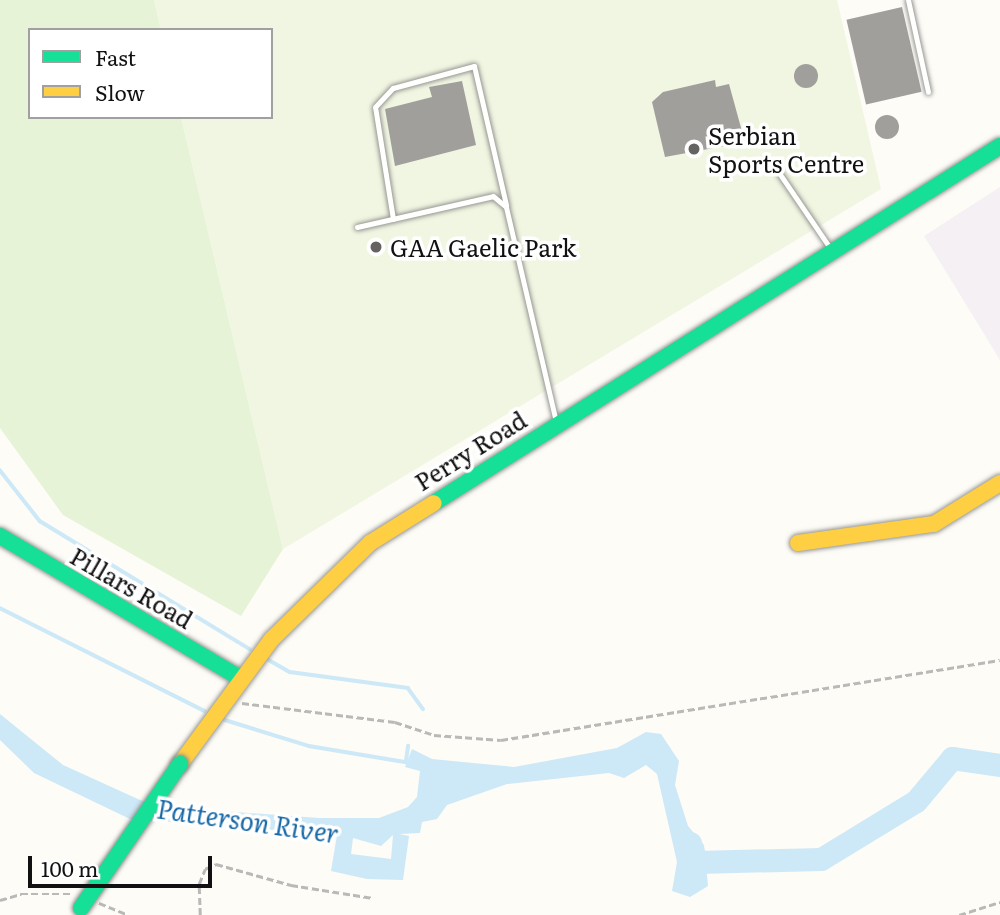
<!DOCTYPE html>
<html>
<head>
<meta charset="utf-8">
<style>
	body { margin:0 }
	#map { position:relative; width:1000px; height:915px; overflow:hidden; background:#fdfcf7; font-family:Literata,serif }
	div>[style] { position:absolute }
	.industrial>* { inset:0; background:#f5f0f3 }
	.green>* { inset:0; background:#e7f3d7 }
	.pitch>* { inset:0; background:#f0f6e1 }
	.water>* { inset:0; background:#cde8f7 }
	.stream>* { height:3.5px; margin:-1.75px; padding:0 1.75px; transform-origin:1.75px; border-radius:1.75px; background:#cde8f7 }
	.river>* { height:23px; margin:-11.5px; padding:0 11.5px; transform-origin:11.5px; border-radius:11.5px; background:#cde8f7 }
	.building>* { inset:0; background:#a19f9c; transform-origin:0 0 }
	.round { border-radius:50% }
	.path>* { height:2.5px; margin-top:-1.25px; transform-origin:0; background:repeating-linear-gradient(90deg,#b9b9b8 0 7px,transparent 0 10.5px) }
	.roads { filter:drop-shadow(0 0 2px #979795) drop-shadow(0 0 2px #979795) }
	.lane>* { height:5px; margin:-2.5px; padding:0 2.5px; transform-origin:2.5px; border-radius:2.5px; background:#fffffe }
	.fast>* { height:16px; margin:-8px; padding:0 8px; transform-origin:8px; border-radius:8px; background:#16e098 }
	.slow>* { height:16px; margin:-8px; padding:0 8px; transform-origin:8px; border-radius:8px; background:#ffcf43 }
	.bridges { filter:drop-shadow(0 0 2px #8e8d8b) drop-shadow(0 0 2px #8e8d8b) }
	.fast-bridge>* { height:16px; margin:-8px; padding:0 8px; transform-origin:8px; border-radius:8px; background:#16e098 }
	.dots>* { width:19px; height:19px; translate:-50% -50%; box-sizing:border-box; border:4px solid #fff; border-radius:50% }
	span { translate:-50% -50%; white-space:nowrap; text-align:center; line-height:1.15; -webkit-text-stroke:7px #fff; paint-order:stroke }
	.poi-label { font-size:24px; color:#111 }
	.left { translate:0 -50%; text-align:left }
	.street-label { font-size:24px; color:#111 }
	.water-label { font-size:26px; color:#1768a6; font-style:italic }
	.legend { position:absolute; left:28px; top:28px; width:245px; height:91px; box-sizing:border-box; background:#fff; border:2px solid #a0a0a0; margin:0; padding:9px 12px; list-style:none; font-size:21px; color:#111 }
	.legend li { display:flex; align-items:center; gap:14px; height:35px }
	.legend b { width:35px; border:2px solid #a0a0a0 }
	.scale { position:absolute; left:28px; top:856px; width:184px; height:32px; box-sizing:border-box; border:4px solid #111; border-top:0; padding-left:9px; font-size:21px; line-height:24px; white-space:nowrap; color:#111; -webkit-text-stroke:5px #fff; paint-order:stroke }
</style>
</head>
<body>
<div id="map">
	<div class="industrial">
		<i style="clip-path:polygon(1000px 187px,1000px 360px,924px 236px)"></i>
	</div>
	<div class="green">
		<i style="clip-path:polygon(0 0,154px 0,161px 30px,30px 30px,30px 117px,181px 117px,283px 549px,241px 616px,63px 515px,0 428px)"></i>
	</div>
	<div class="pitch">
		<i style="clip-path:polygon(154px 0,837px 0,881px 189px,283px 549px,181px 117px,271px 117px,271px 30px,161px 30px)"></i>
	</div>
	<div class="water">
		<i style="clip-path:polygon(evenodd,0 714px,63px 765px,140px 800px,168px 807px,319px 818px,379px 818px,408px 807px,417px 797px,420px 771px,405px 767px,412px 749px,432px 759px,514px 767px,617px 748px,646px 732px,661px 734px,679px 761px,675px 785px,688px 826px,704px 845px,708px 886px,690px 897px,672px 891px,677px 862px,657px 774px,646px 765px,624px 778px,609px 773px,507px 784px,447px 805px,437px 819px,422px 822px,420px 833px,399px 834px,409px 836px,403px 880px,367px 879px,331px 871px,337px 835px,130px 819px,34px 773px,0 740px,0 714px,393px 835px,391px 859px,351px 854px,353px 838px,381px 846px,393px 835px)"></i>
	</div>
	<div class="stream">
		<i style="left:0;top:470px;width:65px;rotate:51.9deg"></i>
		<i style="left:40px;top:521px;width:246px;rotate:31.4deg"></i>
		<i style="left:0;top:608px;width:229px;rotate:26.7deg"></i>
		<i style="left:269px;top:660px;width:24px;rotate:30deg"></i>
		<i style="left:290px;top:672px;width:119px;rotate:7.7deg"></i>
		<i style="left:408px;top:688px;width:26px;rotate:54deg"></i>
		<i style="left:225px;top:720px;width:88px;rotate:17.2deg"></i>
		<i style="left:309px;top:746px;width:103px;rotate:9.5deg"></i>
		<i style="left:406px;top:761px;width:15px;rotate:-82deg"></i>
	</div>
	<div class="river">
		<i style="left:690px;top:843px;width:20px;rotate:72deg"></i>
		<i style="left:696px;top:862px;width:125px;rotate:-1.4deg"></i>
		<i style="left:821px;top:859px;width:111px;rotate:-31.4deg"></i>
		<i style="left:916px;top:801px;width:56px;rotate:-50.1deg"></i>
		<i style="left:952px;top:758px;width:49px;rotate:8.3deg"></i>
	</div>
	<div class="building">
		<i style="left:902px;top:7px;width:87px;height:57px;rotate:77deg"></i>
		<i class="round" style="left:794px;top:64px;width:24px;height:24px"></i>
		<i style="clip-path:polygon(715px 80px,716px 87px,729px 84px,743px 135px,728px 138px,730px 145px,665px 157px,652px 102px,663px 92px)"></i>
		<i style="clip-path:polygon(462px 81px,476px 145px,395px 166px,385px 109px,432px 97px,429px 87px)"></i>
		<i class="round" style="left:875px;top:115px;width:24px;height:24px"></i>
	</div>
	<div class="path">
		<i style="left:242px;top:703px;width:154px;rotate:7.1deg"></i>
		<i style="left:395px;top:722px;width:41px;rotate:18.4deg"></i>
		<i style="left:434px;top:735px;width:67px;rotate:4.3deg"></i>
		<i style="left:501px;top:740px;width:505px;rotate:-9.11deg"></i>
		<i style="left:0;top:900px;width:22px;rotate:-16deg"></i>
		<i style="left:21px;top:894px;width:52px"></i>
		<i style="left:99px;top:903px;width:31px;rotate:22deg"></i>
		<i style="left:200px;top:915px;width:31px;rotate:-92deg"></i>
		<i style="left:199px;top:884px;width:16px;rotate:-68deg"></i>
		<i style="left:205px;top:869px;width:12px;rotate:-24deg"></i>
		<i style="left:216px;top:864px;width:78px;rotate:15.6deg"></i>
		<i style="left:291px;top:885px;width:83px;rotate:9deg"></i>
		<i style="left:959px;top:915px;width:43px;rotate:-17.6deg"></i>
	</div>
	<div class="roads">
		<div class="lane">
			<i style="left:908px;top:0;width:94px;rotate:77.7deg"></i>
			<i style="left:775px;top:167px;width:98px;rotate:55.8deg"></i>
			<i style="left:393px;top:219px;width:113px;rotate:-99.1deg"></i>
			<i style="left:375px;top:107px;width:26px;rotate:-47deg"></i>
			<i style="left:393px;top:88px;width:84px;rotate:-15.2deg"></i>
			<i style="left:474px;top:66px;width:143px;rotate:77deg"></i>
			<i style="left:357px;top:227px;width:139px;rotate:-12.8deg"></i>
			<i style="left:493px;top:196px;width:17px;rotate:40deg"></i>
			<i style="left:506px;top:207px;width:221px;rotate:76.9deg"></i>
		</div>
		<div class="fast">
			<i style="left:434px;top:503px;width:669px;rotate:-32.24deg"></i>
			<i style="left:0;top:536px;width:279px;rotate:30.6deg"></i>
		</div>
		<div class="slow">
			<i style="left:798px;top:543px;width:137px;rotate:-8deg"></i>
			<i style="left:934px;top:524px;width:78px;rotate:-31.8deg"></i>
			<i style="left:180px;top:764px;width:154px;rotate:-53.7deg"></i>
			<i style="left:271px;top:640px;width:139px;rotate:-44.4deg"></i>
			<i style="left:370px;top:543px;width:75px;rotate:-32deg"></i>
		</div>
	</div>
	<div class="bridges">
		<div class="fast-bridge">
			<i style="left:81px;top:908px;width:175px;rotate:-55.5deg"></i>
		</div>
	</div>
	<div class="dots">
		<i style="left:694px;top:149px;background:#646362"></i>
		<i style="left:376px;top:247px;background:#646362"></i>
	</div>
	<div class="poi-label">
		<span class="left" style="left:708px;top:149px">Serbian<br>Sports Centre</span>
		<span class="left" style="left:390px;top:247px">GAA Gaelic Park</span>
	</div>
	<div class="street-label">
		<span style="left:470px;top:450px;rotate:-32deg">Perry Road</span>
		<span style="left:132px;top:587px;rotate:30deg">Pillars Road</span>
	</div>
	<div class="water-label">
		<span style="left:248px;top:820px;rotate:8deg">Patterson River</span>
	</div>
	<ul class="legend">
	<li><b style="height:9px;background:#16e098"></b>Fast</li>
	<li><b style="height:9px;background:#ffcf43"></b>Slow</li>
	</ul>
	<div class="scale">100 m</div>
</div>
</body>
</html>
